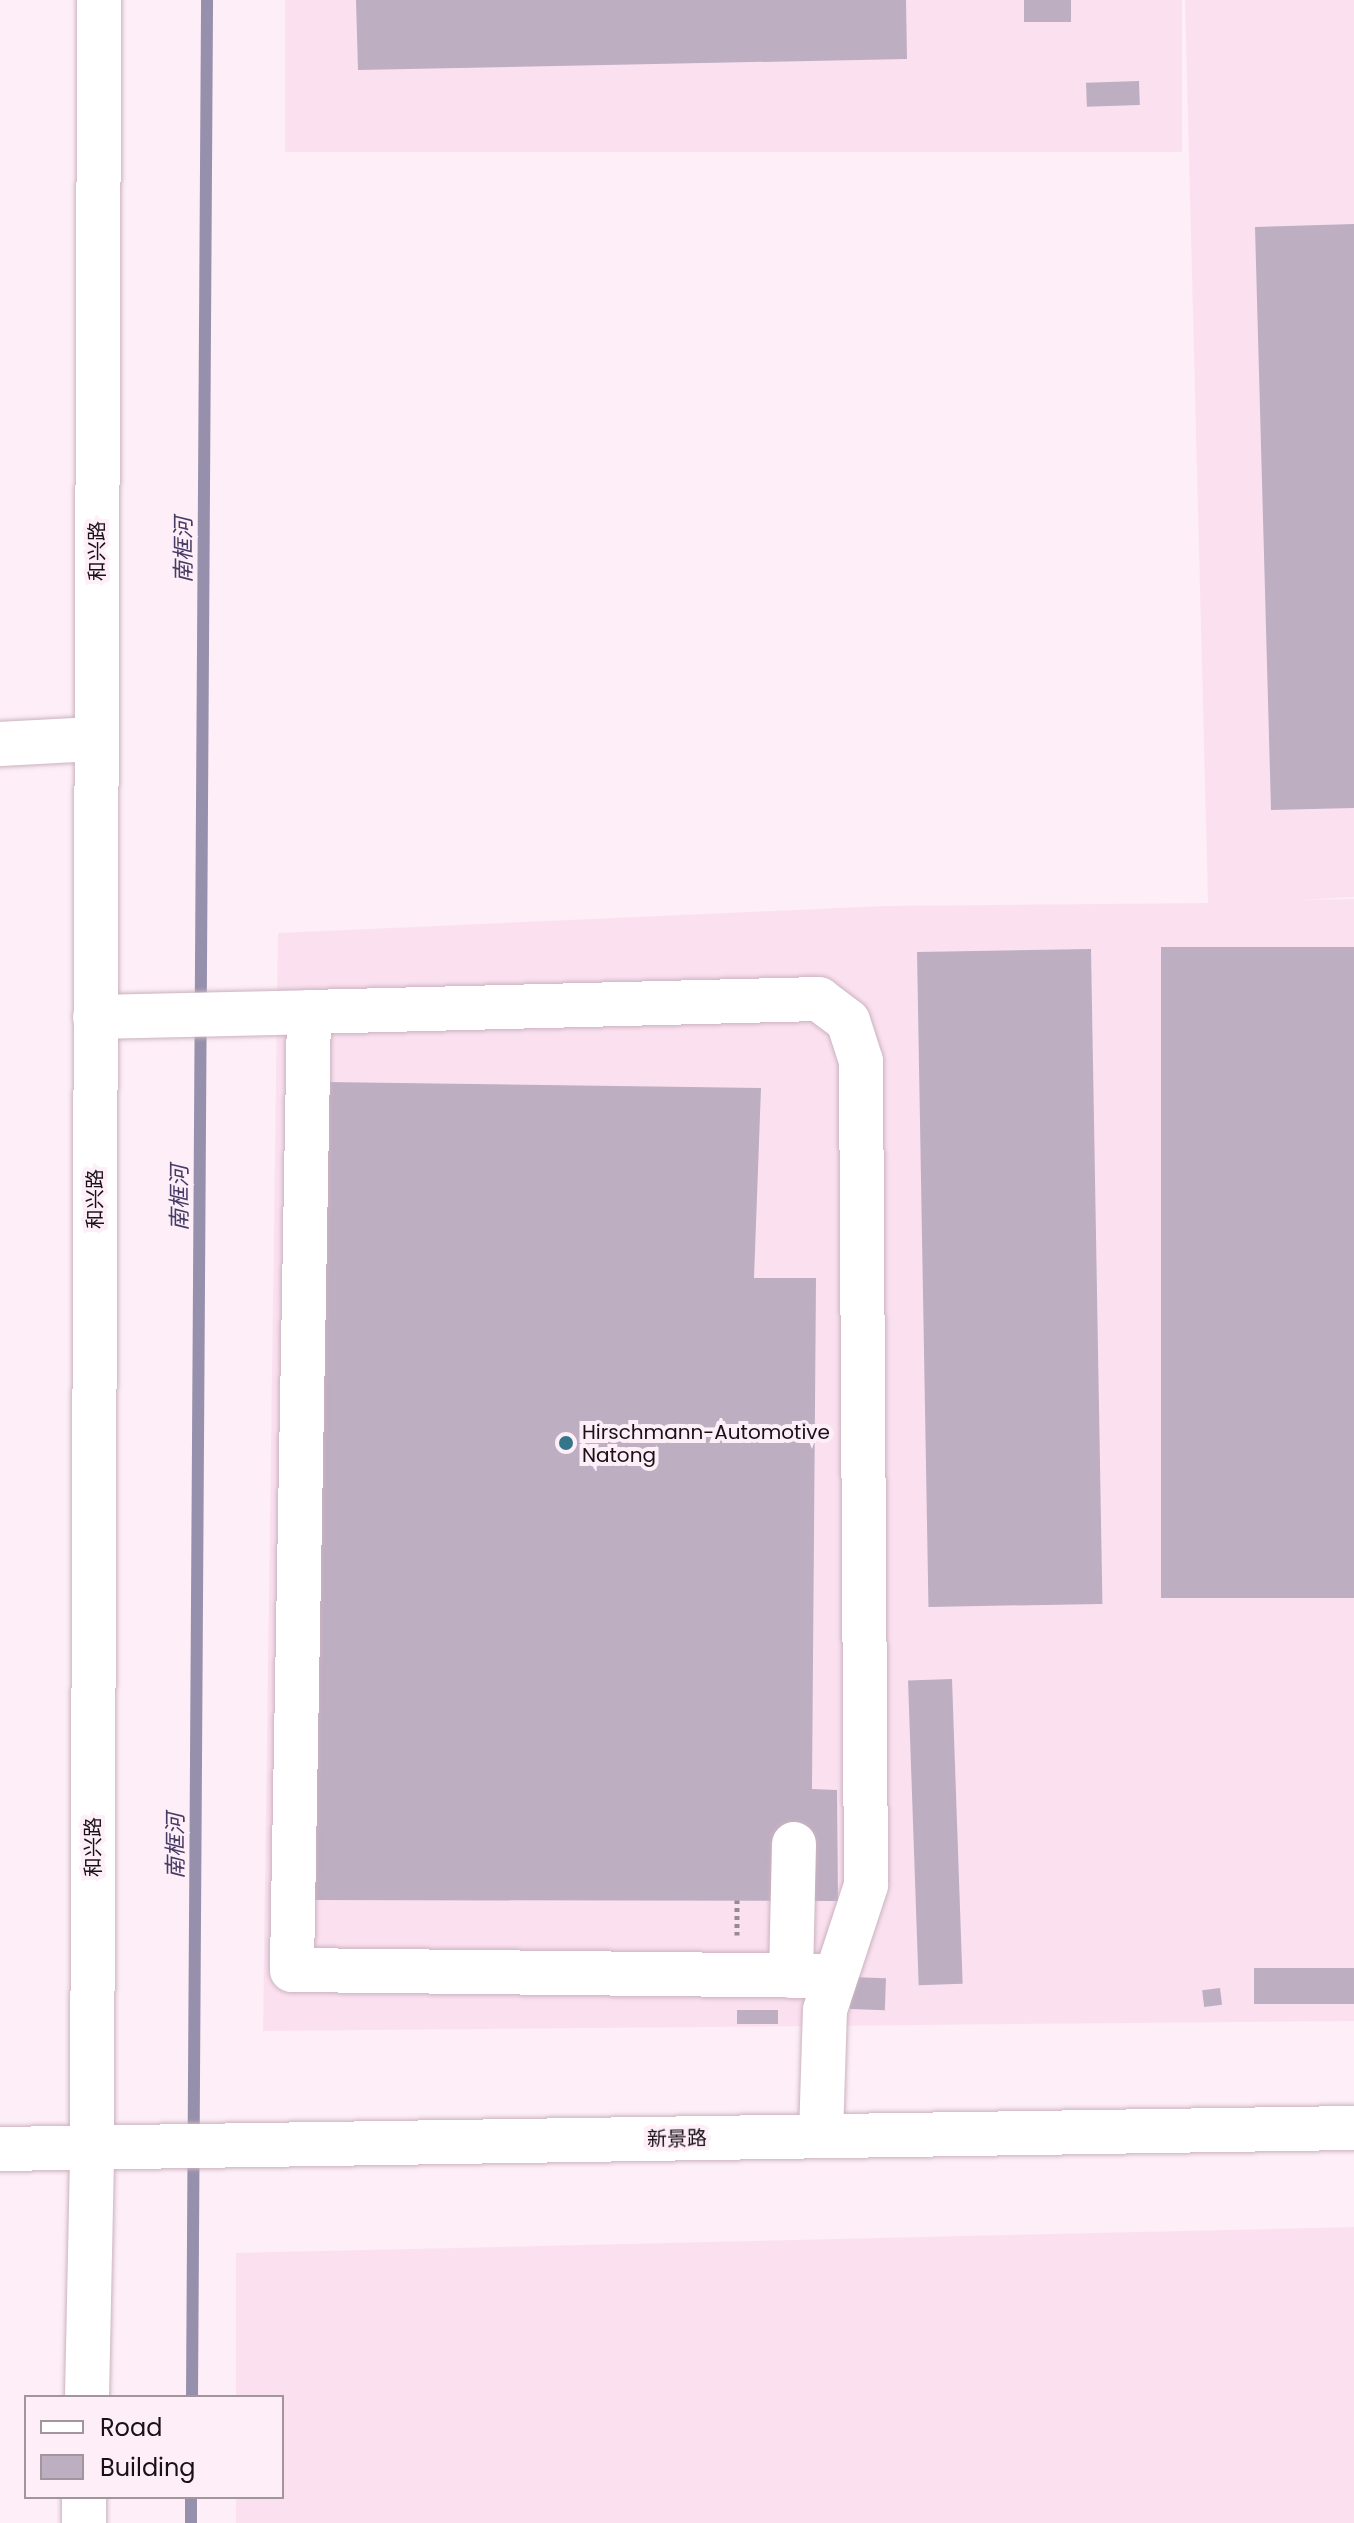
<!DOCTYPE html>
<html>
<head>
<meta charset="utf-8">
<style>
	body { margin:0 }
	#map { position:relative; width:1354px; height:2523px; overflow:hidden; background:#fdeef7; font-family:Poppins,"Noto Sans SC",sans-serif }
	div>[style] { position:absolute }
	.built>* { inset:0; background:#fbe1f0; transform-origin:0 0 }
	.stream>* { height:12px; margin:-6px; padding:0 6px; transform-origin:6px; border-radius:6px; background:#9690ac }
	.building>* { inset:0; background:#bdaec2; transform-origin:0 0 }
	.path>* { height:5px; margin-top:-2.5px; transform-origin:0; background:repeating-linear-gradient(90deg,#968a91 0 4px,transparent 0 8px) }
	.roads { filter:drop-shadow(0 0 2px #cab2bf) drop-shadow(0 0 2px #cab2bf) }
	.minor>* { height:44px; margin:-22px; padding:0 22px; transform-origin:22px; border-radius:22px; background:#fff }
	.dots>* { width:22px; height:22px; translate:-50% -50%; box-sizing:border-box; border:4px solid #fdeef7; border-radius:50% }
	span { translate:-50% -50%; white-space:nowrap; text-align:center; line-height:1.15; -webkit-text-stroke:8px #fdeef7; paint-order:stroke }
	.street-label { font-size:20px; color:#191116 }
	.poi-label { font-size:20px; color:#191116 }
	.left { translate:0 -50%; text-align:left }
	.water-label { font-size:22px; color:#453b65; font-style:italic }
	.legend { position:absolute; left:24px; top:2395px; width:260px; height:104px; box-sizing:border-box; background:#fdeef7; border:2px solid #a2969d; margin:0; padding:10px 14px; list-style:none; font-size:24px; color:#191116 }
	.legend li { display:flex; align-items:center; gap:16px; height:40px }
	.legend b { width:40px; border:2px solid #a2969d }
</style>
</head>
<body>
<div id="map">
	<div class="built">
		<i style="left:285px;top:0;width:897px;height:152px"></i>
		<i style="clip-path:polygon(1185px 0,1354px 0,1354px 897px,1300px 900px,1354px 899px,1354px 2021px,263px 2031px,278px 933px,883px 906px,1208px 903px)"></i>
		<i style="clip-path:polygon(1354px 2227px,1354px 2523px,236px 2523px,236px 2497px,282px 2497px,282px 2397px,236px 2397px,236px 2253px)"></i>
	</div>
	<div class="stream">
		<i style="left:192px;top:2397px;width:2397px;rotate:-89.64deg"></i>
		<i style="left:191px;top:2523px;width:26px;rotate:-90deg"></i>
	</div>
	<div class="building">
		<i style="clip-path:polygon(356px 0,906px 0,907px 59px,358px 70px)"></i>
		<i style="left:1024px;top:0;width:47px;height:22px"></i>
		<i style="left:1139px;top:81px;width:24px;height:53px;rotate:88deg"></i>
		<i style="clip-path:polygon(1354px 224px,1354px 808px,1271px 810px,1255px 227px)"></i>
		<i style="left:1354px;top:947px;width:651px;height:193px;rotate:90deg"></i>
		<i style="left:1091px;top:949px;width:655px;height:174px;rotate:89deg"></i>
		<i style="clip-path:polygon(326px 1082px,761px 1088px,754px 1278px,816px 1278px,812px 1789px,837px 1790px,838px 1901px,312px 1900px)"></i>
		<i style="left:952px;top:1679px;width:305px;height:44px;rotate:88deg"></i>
		<i style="left:1354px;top:1968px;width:36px;height:100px;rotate:90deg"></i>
		<i style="left:851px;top:1977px;width:35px;height:32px;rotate:2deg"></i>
		<i style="left:1220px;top:1988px;width:17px;height:18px;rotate:83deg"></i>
		<i style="left:737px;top:2010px;width:41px;height:14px"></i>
	</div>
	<div class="path">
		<i style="left:737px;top:1935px;width:35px;rotate:-90deg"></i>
	</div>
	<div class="roads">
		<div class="minor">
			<i style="left:0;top:744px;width:96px;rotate:-3deg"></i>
			<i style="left:95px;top:1017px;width:214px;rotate:-1.3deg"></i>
			<i style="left:791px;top:1976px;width:132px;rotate:-88.7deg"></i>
			<i style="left:821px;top:2136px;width:126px;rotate:-88.2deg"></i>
			<i style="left:825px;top:2010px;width:132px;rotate:-71.8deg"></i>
			<i style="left:866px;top:1885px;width:824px;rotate:-90.35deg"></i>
			<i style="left:861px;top:1061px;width:42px;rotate:-108deg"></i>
			<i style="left:848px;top:1021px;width:36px;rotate:-143deg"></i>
			<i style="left:819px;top:999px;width:510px;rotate:178.54deg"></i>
			<i style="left:309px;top:1012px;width:958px;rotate:91.02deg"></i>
			<i style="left:292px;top:1970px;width:542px;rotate:0.63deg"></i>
			<i style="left:0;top:2149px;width:1354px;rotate:-0.89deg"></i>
			<i style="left:87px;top:2397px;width:249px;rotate:-88.8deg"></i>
			<i style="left:92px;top:2148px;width:2148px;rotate:-89.81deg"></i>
			<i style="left:84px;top:2523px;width:26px;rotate:-90deg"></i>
		</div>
	</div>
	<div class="dots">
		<i style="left:566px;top:1443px;background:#357589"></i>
	</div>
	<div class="street-label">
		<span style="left:97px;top:551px;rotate:-90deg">和兴路</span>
		<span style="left:95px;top:1199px;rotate:-90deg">和兴路</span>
		<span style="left:93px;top:1847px;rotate:-90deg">和兴路</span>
		<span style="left:677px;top:2139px;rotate:-1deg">新景路</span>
	</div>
	<div class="poi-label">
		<span class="left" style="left:582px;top:1444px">Hirschmann-Automotive<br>Natong</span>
	</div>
	<div class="water-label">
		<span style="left:184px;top:550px;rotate:-90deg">南框河</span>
		<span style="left:180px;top:1198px;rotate:-90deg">南框河</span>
		<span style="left:176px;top:1846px;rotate:-90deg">南框河</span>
	</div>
	<ul class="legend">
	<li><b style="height:10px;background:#fff"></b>Road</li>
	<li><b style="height:22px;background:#bdaec2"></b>Building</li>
	</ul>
</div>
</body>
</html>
